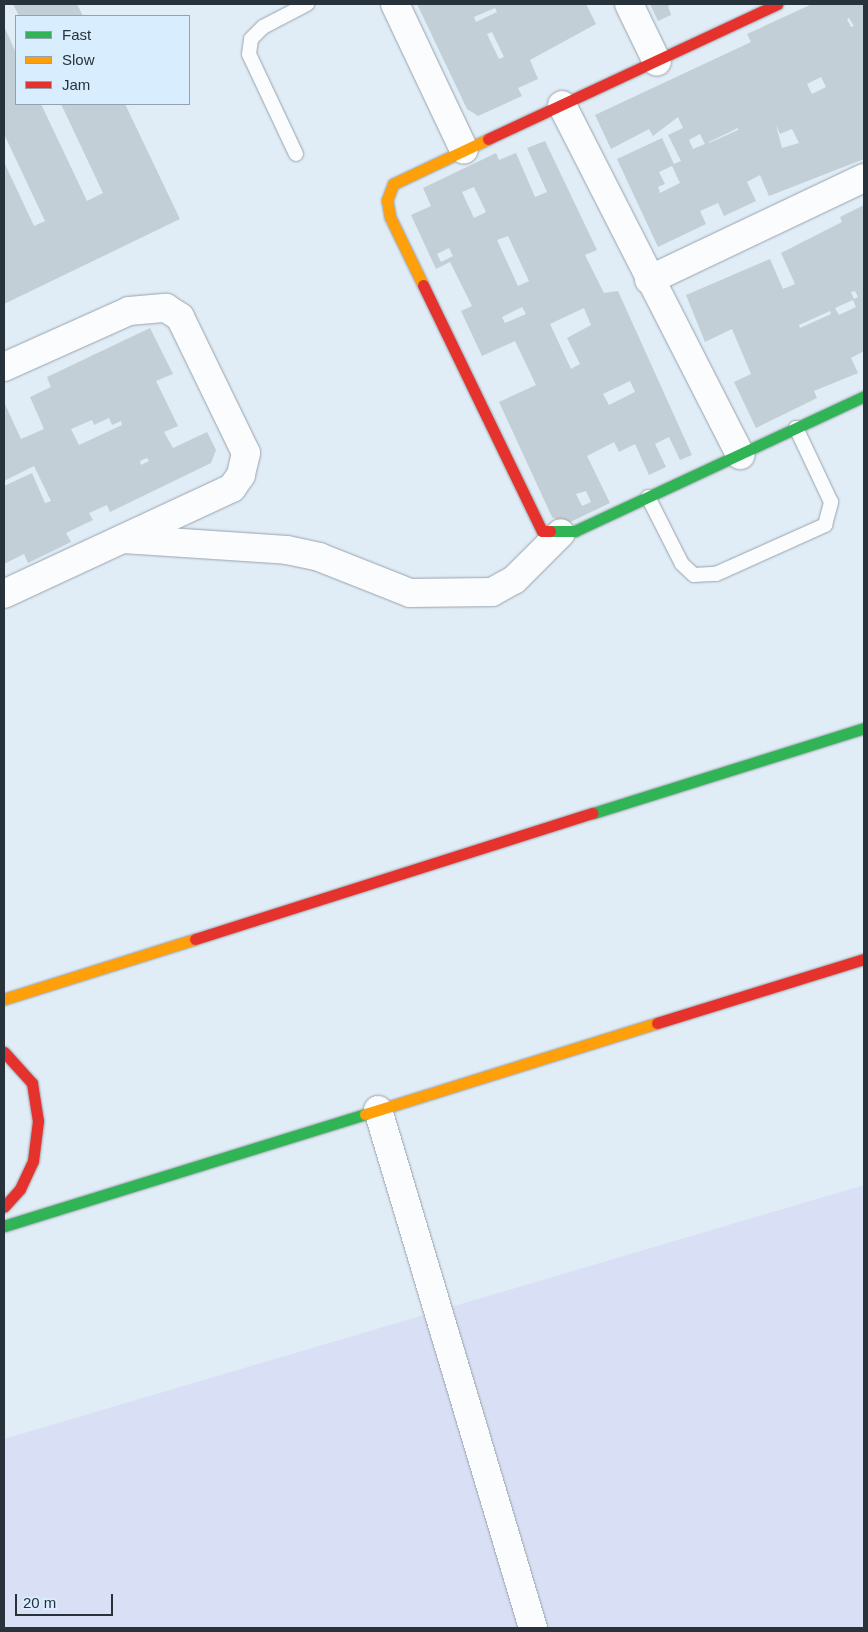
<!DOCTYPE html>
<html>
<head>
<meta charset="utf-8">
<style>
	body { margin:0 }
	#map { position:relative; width:868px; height:1632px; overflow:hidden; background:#e0ecf6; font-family:Arial,sans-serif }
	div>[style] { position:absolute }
	.green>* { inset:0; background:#d9e0f5 }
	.building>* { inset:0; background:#c3cfd6 }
	.roads { filter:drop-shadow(0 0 1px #99a3ab) drop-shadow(0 0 1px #99a3ab) }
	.lane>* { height:14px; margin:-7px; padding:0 7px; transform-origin:7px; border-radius:7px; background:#fafcfe }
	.street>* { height:28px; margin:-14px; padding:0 14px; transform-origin:14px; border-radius:14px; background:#fafcfe }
	.fast>* { height:11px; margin:-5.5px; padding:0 5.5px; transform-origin:5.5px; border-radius:5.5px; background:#30b455 }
	.slow>* { height:11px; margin:-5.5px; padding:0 5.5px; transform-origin:5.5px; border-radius:5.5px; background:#ff9f0a }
	.jam>* { height:11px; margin:-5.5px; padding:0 5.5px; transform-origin:5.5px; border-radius:5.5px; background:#e5322d }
	span { translate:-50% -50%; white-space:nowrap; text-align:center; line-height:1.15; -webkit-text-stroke:4px #d8edfe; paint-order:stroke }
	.frame { position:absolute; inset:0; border:5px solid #28323a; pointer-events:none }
	.legend { position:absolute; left:15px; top:15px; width:175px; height:90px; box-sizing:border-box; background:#d8edfe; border:1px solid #92a2b0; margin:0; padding:6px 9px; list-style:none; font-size:15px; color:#28323a }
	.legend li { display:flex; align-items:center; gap:10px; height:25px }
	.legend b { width:25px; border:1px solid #92a2b0 }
	.scale { position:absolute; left:15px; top:1594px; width:98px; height:22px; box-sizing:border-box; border:2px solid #28323a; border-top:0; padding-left:6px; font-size:15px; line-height:18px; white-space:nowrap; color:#28323a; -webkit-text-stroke:4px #d8edfe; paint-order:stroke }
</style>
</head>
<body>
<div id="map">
	<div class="green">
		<i style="clip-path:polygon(864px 1185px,864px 1628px,4px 1628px,4px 1439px)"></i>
	</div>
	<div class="building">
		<i style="clip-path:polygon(13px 4px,77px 4px,83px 16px,19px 16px)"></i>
		<i style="clip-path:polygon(evenodd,417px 4px,586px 4px,596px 24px,530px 60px,538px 79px,518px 88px,522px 96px,478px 116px,467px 109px,417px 4px,495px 8px,497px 12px,476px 22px,474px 17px,495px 8px,417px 4px,492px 32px,504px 57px,499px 59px,487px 34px,492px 32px)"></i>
		<i style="clip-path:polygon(650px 4px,672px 4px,668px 6px,671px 15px,658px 21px)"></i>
		<i style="clip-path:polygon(evenodd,812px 4px,864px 4px,864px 159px,769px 196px,760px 175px,747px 182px,756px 201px,724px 216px,718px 203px,700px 211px,706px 224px,658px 247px,617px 159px,662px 138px,674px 164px,681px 161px,668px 135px,683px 128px,678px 117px,653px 136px,649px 129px,611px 149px,595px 115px,751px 42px,747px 34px,812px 4px,849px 18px,854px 26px,851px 27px,847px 19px,849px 18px,812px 4px,821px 77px,826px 87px,812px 94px,807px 84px,821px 77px,812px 4px,776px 125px,780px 134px,792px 129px,799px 143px,782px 148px,776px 125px,812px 4px,738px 128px,738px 130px,709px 143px,709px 142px,738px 128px,812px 4px,700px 134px,705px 144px,693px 149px,689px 140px,700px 134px,812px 4px,672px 166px,680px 183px,660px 193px,658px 187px,665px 184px,659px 172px,672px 166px)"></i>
		<i style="clip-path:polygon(4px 26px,16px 53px,16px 104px,41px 104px,87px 201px,103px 193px,61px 104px,125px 104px,180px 219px,4px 304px,4px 162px,34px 226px,45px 221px,4px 134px)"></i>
		<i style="clip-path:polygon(evenodd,545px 141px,597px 250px,585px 255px,604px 293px,618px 291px,692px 455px,680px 460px,669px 437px,655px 444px,666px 467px,649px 475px,635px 444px,619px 452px,614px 442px,587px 456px,610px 503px,566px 524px,552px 517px,499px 402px,536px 385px,515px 341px,482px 356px,461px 311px,472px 306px,450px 262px,436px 269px,411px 215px,431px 206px,423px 188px,496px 153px,499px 160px,516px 153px,535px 197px,547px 192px,527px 148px,545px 141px,474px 187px,486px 212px,474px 218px,462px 192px,474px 187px,545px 141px,508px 236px,529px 281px,518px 286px,497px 240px,508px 236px,545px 141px,449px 248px,453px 256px,441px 262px,437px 254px,449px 248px,545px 141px,522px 307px,526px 314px,505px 323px,502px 317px,522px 307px,545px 141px,584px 308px,591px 325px,567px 338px,580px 364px,571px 369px,550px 324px,584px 308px,545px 141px,630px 381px,635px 392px,609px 405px,603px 394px,630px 381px,545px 141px,586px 491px,591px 502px,582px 506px,576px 494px,586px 491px)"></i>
		<i style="clip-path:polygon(evenodd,864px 205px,864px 351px,851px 358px,858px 373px,814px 391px,817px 398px,756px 428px,734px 382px,751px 374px,732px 329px,705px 342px,686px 295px,770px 259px,783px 289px,795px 284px,781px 253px,842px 222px,840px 217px,864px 205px,855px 291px,858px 297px,854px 299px,851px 292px,855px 291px,864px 205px,853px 300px,856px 307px,839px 315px,835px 308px,853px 300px,864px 205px,830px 311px,831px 314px,800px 328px,799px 325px,830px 311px)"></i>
		<i style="clip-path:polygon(evenodd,150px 328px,173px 374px,156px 381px,178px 426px,164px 432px,173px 448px,207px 432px,216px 450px,211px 463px,110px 512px,107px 505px,89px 513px,93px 520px,66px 533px,71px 542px,28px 563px,24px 554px,4px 564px,4px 486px,32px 473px,45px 503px,51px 501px,34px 466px,4px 481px,4px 402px,21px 439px,44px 429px,30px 397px,51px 387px,47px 377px,150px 328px,109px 418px,112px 425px,121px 421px,122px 425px,79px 445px,71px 429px,92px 420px,94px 425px,109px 418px,150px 328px,147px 458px,149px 461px,141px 465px,140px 461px,147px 458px)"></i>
	</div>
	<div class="roads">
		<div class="lane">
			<i style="left:296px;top:154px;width:110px;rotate:-115.2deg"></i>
			<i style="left:249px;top:54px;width:15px;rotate:-82deg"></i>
			<i style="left:251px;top:39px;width:17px;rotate:-45deg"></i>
			<i style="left:263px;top:27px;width:50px;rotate:-27.6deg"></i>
			<i style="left:648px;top:497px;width:75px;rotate:63.1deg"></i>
			<i style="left:682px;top:564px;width:16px;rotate:43deg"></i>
			<i style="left:694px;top:575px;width:22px;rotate:-3deg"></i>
			<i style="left:716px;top:574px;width:120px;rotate:-24.2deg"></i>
			<i style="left:825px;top:525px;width:24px;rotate:-75deg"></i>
			<i style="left:831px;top:502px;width:82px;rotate:-115.3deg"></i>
		</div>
		<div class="street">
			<i style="left:395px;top:4px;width:161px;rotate:64.7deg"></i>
			<i style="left:629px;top:4px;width:64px;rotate:64.2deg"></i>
			<i style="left:562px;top:105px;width:393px;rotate:63deg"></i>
			<i style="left:649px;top:280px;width:238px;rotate:-25.4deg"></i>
			<i style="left:4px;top:367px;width:137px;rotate:-24.1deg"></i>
			<i style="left:129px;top:311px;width:37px;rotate:-5deg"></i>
			<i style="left:166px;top:308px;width:17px;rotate:33deg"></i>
			<i style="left:180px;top:317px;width:151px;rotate:64.1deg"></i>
			<i style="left:246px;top:453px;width:23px;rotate:103deg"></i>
			<i style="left:241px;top:475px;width:16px;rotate:125deg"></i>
			<i style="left:232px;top:488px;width:251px;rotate:155.1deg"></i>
			<i style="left:123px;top:539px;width:164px;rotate:3.8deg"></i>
			<i style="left:287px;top:550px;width:33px;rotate:12deg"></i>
			<i style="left:319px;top:557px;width:98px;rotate:21.6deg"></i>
			<i style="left:410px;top:593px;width:82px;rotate:-0.7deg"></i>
			<i style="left:492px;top:592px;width:25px;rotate:-29deg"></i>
			<i style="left:514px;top:580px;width:66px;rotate:-45deg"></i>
			<i style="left:378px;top:1110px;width:541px;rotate:73.34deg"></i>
		</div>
		<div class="fast">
			<i style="left:550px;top:531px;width:25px"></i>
			<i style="left:575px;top:531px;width:319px;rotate:-25deg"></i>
			<i style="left:593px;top:813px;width:284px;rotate:-17.4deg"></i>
			<i style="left:4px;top:1226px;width:378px;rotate:-17.2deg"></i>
		</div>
		<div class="slow">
			<i style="left:423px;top:285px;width:76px;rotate:-115.9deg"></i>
			<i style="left:390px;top:217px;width:17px;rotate:-100deg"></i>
			<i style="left:387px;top:200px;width:17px;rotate:-69deg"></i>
			<i style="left:393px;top:184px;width:105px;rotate:-25.3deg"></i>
			<i style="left:4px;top:999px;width:200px;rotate:-17.4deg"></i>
			<i style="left:365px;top:1114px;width:306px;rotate:-17.3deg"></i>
		</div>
		<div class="jam">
			<i style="left:488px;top:139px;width:319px;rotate:-25deg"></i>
			<i style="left:423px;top:285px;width:273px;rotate:64.2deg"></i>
			<i style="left:542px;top:531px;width:8px"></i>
			<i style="left:195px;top:939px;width:417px;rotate:-17.6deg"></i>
			<i style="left:657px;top:1023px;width:217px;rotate:-17.2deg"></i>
			<i style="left:4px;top:1052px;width:42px;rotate:47.9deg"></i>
			<i style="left:32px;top:1083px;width:38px;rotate:81deg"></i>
			<i style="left:38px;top:1121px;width:40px;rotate:97.1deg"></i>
			<i style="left:33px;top:1161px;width:31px;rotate:115deg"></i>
			<i style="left:20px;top:1189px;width:24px;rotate:132deg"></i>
		</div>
	</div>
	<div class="frame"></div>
	<ul class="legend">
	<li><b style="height:6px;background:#30b455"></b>Fast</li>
	<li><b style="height:6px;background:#ff9f0a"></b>Slow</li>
	<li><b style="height:6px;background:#e5322d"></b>Jam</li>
	</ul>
	<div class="scale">20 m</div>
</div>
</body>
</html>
